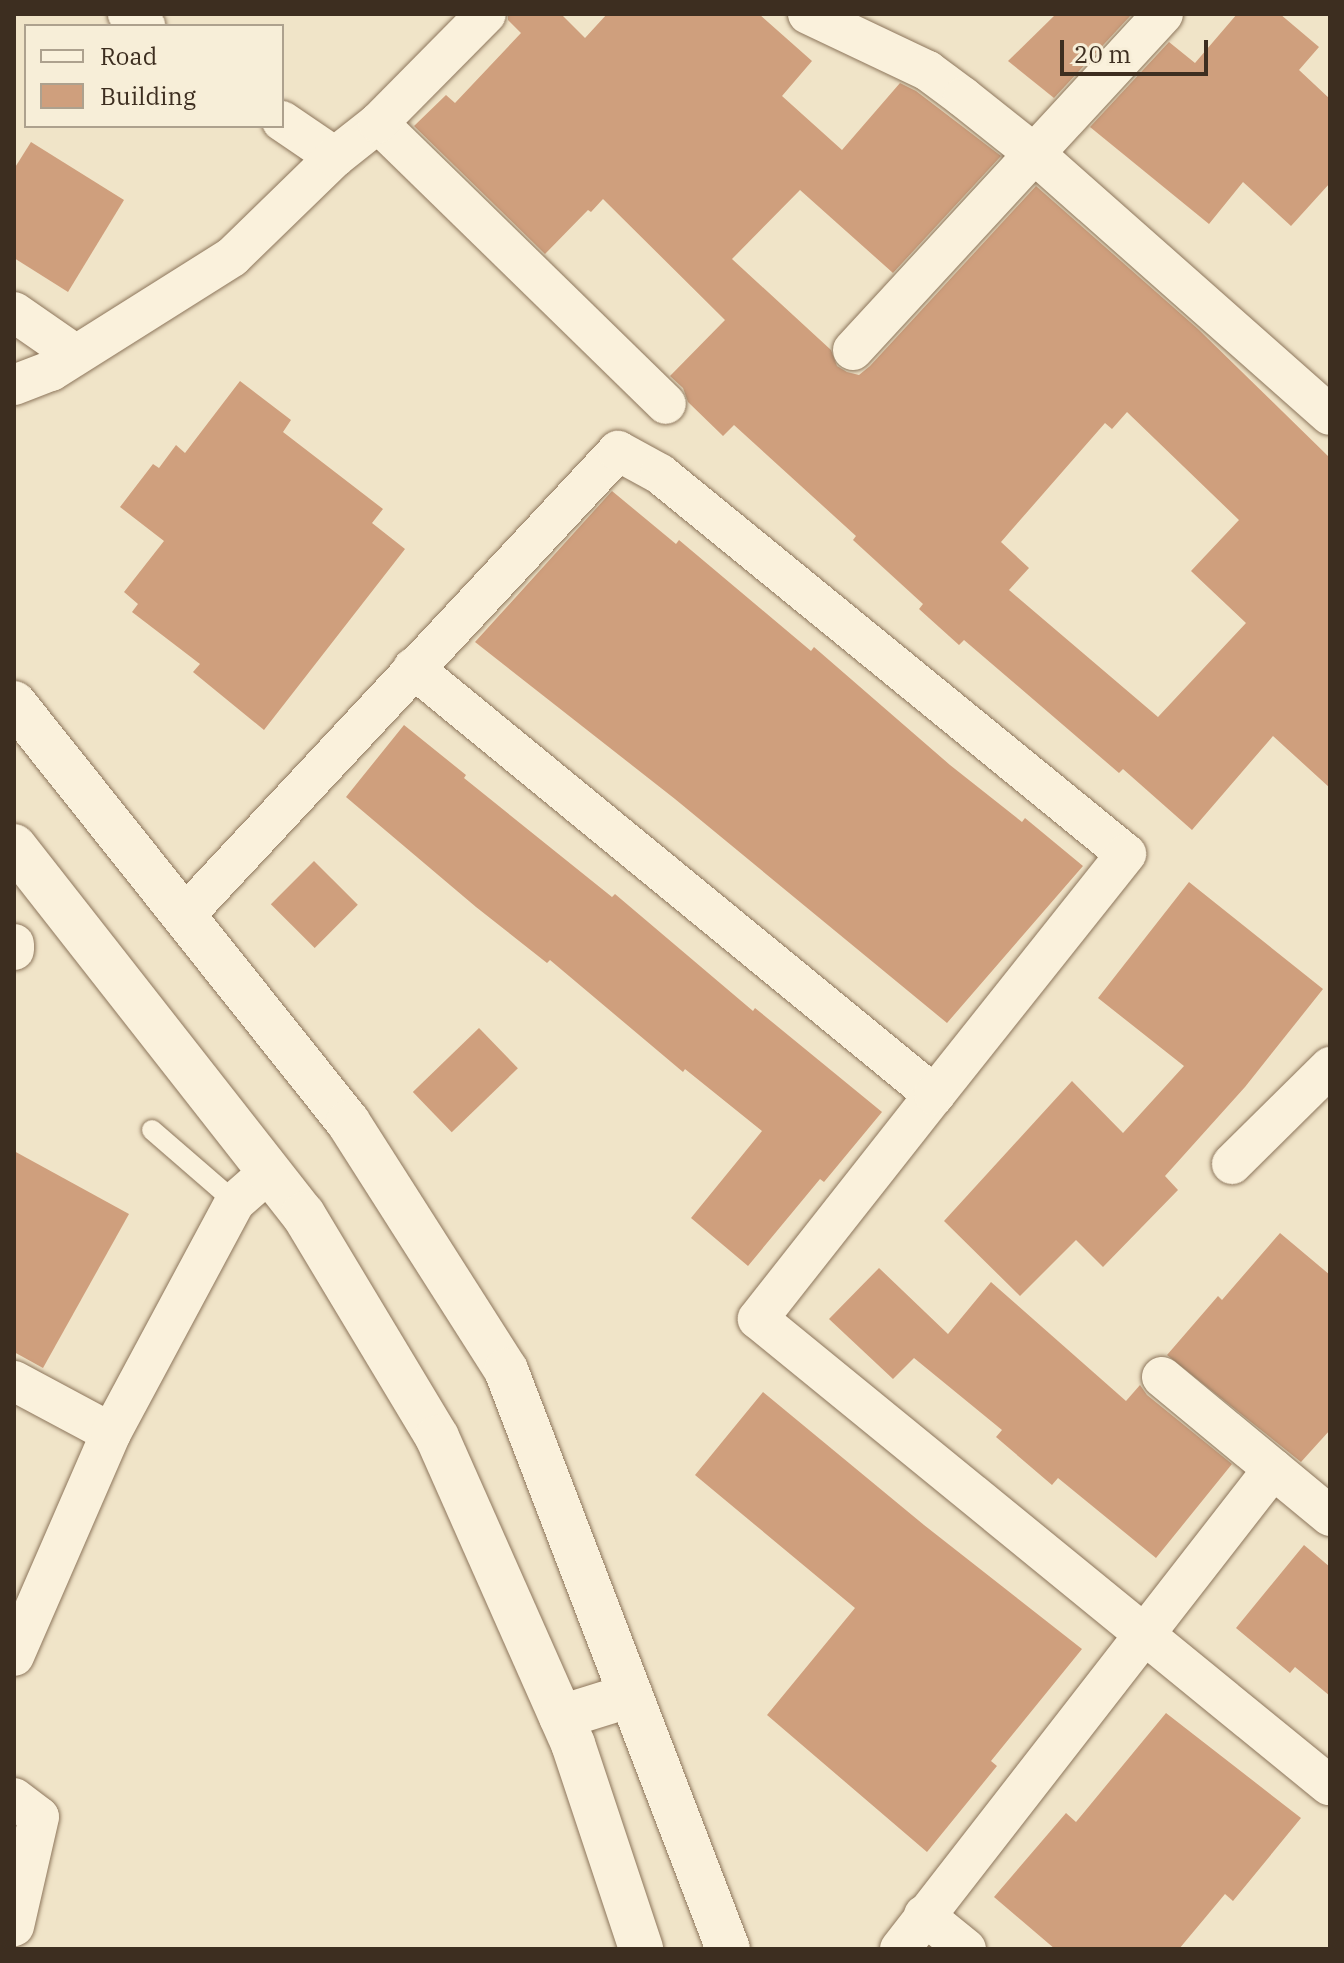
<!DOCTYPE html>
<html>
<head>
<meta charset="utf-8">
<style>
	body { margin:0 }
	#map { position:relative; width:1344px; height:1963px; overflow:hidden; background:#f0e4c8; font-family:"IBM Plex Serif",serif }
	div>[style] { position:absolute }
	.building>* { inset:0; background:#cf9f7d; transform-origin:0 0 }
	.roads { filter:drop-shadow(0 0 2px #8d765c) drop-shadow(0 0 2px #8d765c) }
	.lane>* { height:20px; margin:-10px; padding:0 10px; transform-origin:10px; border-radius:10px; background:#faf1dc }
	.street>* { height:40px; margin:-20px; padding:0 20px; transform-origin:20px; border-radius:20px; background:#faf1dc }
	.secondary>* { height:44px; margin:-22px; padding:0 22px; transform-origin:22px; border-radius:22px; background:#faf1dc }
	span { translate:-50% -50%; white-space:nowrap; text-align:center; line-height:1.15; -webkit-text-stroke:8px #f7eed8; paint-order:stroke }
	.frame { position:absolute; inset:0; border:16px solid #3d2e20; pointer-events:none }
	.legend { position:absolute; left:24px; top:24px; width:260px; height:104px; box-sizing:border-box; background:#f7eed8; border:2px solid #ada18e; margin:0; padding:10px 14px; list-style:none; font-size:24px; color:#3d2e20 }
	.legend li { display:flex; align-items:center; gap:16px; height:40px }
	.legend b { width:40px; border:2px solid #ada18e }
	.scale { position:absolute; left:1060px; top:40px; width:148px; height:36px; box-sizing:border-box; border:4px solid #3d2e20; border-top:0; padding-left:10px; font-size:24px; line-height:28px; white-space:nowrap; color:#3d2e20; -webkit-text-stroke:6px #f7eed8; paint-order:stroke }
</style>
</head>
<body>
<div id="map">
	<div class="building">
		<i style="clip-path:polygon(evenodd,508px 14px,561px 14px,585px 38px,607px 14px,759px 14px,812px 61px,782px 96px,842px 150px,900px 83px,916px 91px,1001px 156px,893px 273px,800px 190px,732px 259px,831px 350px,837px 366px,847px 372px,859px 375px,870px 366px,1036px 186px,1198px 329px,1330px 458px,1330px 788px,1273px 736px,1192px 830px,1123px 769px,1119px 773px,964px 640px,959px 645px,919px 609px,923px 604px,853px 540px,856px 536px,734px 425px,723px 436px,688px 402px,683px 388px,670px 376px,725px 320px,603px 199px,591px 212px,588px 210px,545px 254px,414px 126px,446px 95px,455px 103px,521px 33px,508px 20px,508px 14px,1127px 412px,1239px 520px,1191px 571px,1246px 623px,1158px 717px,1009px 590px,1029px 568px,1001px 542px,1105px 423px,1112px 429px,1127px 412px)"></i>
		<i style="clip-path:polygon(1056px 14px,1132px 14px,1054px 98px,1008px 61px)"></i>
		<i style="clip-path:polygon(1237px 14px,1280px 14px,1319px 47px,1299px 70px,1330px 99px,1330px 183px,1291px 226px,1243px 182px,1209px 224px,1090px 127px,1169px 42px,1195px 63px)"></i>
		<i style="clip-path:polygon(31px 142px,124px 200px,68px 292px,14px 258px,14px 169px)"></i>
		<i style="clip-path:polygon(240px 381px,291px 420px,283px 432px,383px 509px,372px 523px,405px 549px,264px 730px,193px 672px,200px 664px,132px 612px,138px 604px,124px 592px,164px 541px,120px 507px,153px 464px,159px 468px,176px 445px,185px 453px)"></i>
		<i style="clip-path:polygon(612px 491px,676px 544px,679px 540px,811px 651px,814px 647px,950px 765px,1022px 822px,1025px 818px,1083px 866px,947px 1023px,675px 799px,475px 642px)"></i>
		<i style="clip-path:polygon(404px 725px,466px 775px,464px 778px,612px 897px,615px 894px,753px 1011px,755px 1008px,882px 1112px,824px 1182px,820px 1179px,748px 1266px,691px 1218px,762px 1131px,685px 1069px,683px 1072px,550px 960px,547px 963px,476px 907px,346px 797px)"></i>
		<i style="left:314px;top:861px;width:62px;height:61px;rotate:45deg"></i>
		<i style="clip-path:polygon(1189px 882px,1323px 989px,1245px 1087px,1165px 1176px,1178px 1190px,1103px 1267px,1076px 1240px,1020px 1296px,944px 1221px,1072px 1081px,1123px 1133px,1184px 1066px,1098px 998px)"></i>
		<i style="left:479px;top:1028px;width:56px;height:92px;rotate:46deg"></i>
		<i style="clip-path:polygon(14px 1151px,129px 1214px,43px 1368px,14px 1352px)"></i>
		<i style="clip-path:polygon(1280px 1233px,1330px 1275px,1330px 1430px,1301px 1462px,1167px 1355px,1218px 1296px,1222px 1300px)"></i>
		<i style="clip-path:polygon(879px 1268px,948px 1334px,991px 1282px,1126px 1401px,1140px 1385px,1147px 1395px,1232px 1464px,1156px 1558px,1058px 1478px,1052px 1485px,996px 1437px,1002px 1430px,914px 1358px,893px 1379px,829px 1319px)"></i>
		<i style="clip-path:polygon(763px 1392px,924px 1525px,1082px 1649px,991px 1761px,997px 1766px,927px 1852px,767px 1715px,855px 1608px,695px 1475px)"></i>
		<i style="clip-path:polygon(1304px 1545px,1330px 1567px,1330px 1696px,1295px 1667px,1290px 1673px,1236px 1628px)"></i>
		<i style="clip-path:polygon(1166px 1713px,1301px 1818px,1233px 1901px,1225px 1894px,1179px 1949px,1055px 1949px,994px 1897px,1066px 1813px,1076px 1822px)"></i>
	</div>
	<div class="roads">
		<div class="lane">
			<i style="left:152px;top:1130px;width:110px;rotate:40.9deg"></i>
		</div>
		<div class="street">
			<i style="left:128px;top:14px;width:21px;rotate:35deg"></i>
			<i style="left:808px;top:14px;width:133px;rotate:25.4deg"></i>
			<i style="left:928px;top:71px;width:44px;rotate:36.6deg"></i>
			<i style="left:963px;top:97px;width:93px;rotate:38.5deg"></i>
			<i style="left:1036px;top:155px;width:392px;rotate:41.5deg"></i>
			<i style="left:282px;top:121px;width:64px;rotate:34.2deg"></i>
			<i style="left:378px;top:123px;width:402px;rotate:44.3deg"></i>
			<i style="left:14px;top:312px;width:75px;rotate:34.7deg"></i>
			<i style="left:853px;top:350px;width:457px;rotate:-47.3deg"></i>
			<i style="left:14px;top:385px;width:40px;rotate:-21deg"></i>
			<i style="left:51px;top:371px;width:214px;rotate:-32.2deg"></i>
			<i style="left:232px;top:257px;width:144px;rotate:-44.2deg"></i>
			<i style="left:335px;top:157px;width:55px;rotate:-38.3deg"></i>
			<i style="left:378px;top:123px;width:153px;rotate:-45.3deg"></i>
			<i style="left:413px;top:668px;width:674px;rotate:39.34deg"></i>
			<i style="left:934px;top:1095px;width:285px;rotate:128.2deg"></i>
			<i style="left:758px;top:1319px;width:737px;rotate:39.22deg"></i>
			<i style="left:184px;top:916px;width:636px;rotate:-46.97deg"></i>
			<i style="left:618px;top:451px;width:48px;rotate:28.7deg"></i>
			<i style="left:660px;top:474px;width:601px;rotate:39.2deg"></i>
			<i style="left:1126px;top:854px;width:308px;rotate:128.5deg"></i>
			<i style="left:14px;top:944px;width:6px;rotate:90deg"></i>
			<i style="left:1232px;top:1164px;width:138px;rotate:-44.7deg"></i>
			<i style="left:1162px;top:1377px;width:218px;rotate:39.6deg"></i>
			<i style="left:14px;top:1381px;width:110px;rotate:28.2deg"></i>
			<i style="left:14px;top:1656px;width:243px;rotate:-66.5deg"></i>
			<i style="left:111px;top:1433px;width:262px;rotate:-61.8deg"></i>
			<i style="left:235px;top:1202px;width:44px;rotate:-41.3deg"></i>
			<i style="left:14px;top:1798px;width:31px;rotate:37deg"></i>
			<i style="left:39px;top:1817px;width:112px;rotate:102.9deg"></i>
			<i style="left:924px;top:1915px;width:54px;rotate:39deg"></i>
			<i style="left:900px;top:1949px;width:608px;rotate:-52.15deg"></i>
		</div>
		<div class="secondary">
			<i style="left:14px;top:703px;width:536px;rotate:51.44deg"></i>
			<i style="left:348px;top:1122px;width:294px;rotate:57.5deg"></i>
			<i style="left:506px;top:1370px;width:620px;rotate:69.02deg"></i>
			<i style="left:14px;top:846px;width:468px;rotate:51.9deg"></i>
			<i style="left:303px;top:1214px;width:260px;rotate:59deg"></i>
			<i style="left:437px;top:1437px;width:336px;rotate:66.1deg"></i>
			<i style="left:573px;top:1744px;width:216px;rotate:71.6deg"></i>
			<i style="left:561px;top:1717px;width:73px;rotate:-17.4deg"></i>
		</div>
	</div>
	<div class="frame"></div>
	<ul class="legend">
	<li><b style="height:10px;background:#faf1dc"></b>Road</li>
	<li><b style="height:22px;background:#cf9f7d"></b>Building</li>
	</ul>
	<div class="scale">20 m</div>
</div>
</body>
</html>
